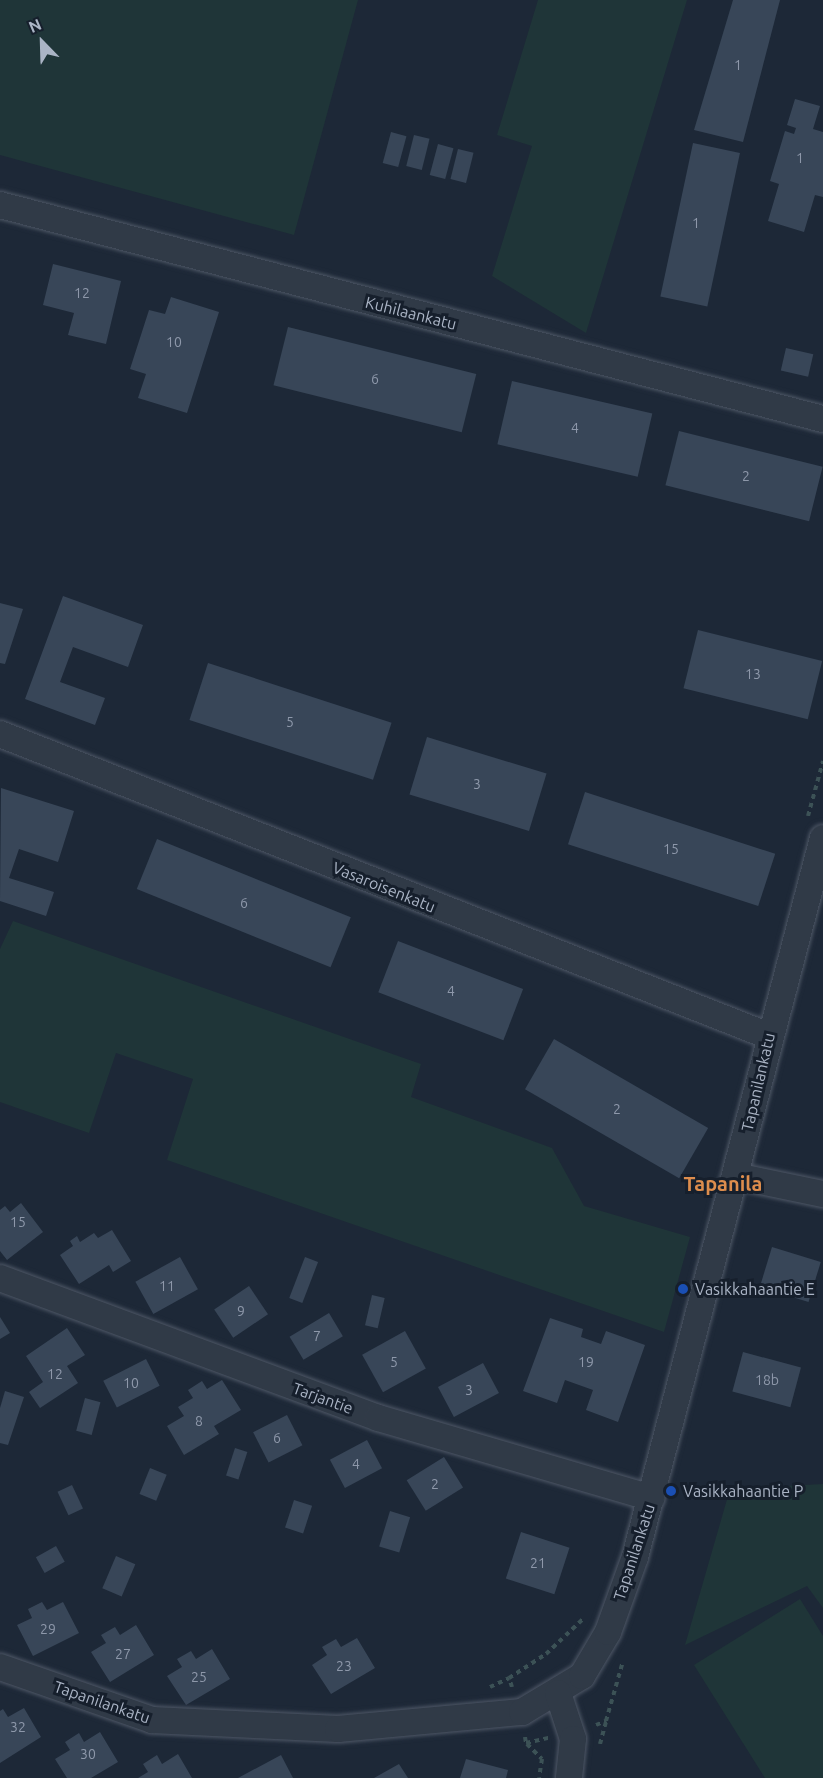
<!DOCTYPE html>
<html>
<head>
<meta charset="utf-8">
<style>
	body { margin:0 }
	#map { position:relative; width:823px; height:1778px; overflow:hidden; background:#1d2837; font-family:Ubuntu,sans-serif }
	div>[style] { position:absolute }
	.green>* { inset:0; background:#1f3538 }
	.building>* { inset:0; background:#384658; transform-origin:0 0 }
	.path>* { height:4px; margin-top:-2px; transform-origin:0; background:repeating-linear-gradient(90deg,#3c5256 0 4.5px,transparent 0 9px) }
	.roads { filter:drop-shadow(0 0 2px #4e5766) drop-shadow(0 0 2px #4e5766) }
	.minor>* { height:26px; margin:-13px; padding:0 13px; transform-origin:13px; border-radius:13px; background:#303a47 }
	.dots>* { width:16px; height:16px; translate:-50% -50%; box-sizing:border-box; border:3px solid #161f2c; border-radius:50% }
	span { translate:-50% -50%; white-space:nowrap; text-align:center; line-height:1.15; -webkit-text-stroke:6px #161f2c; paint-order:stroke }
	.number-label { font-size:14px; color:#8e98aa }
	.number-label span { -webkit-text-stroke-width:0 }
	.street-label { font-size:16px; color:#aab4c5 }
	.poi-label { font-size:16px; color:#aab4c5 }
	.left { translate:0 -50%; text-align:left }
	.quarter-label { font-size:20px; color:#dd8d4d; font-weight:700 }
	.north { position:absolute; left:12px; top:12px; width:60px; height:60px; -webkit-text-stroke:4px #161f2c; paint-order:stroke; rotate:337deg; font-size:16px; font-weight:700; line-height:24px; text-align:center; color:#aab4c5 }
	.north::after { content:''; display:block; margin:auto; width:21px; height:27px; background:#aab4c5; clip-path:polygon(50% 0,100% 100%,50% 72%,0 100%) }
</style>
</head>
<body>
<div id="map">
	<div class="green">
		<i style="clip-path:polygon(0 0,358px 0,294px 235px,0 155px)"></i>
		<i style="clip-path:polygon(538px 0,687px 0,586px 333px,492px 276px,532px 146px,497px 135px)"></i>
		<i style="clip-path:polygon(13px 921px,421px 1064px,411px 1097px,552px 1148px,584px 1206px,690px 1237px,664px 1332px,167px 1160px,193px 1079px,116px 1053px,89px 1133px,0 1102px,0 949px)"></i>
		<i style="clip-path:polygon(823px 1484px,823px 1608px,807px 1586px,685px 1645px,730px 1489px)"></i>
		<i style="clip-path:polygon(800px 1599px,823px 1636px,823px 1778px,765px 1778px,694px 1665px)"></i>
	</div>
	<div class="building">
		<i style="clip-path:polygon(733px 0,780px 0,743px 142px,694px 130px)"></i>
		<i style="clip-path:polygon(795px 99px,820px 106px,813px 129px,823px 132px,823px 197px,815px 195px,804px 232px,768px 221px,779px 184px,770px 181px,785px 131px,794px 134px,796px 128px,787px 125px)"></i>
		<i style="left:391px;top:132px;width:16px;height:32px;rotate:15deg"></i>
		<i style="left:414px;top:135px;width:16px;height:32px;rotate:14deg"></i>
		<i style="left:693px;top:143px;width:48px;height:157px;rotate:12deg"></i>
		<i style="left:438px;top:144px;width:16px;height:32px;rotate:15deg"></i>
		<i style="left:458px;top:149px;width:16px;height:31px;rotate:14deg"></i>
		<i style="clip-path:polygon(53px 264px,121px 281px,106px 344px,68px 335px,74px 313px,43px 305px)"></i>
		<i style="clip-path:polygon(171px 297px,219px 312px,187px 413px,138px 398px,146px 374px,130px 369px,149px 310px,165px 314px)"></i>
		<i style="left:288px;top:327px;width:194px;height:60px;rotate:14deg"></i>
		<i style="left:786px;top:348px;width:28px;height:23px;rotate:13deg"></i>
		<i style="left:512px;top:381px;width:144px;height:65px;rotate:13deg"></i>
		<i style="left:679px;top:431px;width:148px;height:56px;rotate:14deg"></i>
		<i style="clip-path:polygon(63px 596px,143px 625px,128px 667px,73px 647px,60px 682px,105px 698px,95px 725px,25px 699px)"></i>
		<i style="clip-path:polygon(0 603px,23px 609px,5px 664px,0 663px)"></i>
		<i style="left:698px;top:630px;width:128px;height:60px;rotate:14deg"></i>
		<i style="left:208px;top:663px;width:193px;height:60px;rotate:18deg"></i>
		<i style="left:427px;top:737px;width:125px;height:60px;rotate:17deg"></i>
		<i style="clip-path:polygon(1px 788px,74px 811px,58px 862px,19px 849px,9px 878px,54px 892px,46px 916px,0 901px)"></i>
		<i style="left:585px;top:792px;width:200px;height:55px;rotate:18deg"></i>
		<i style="left:157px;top:839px;width:209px;height:54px;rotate:22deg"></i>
		<i style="left:398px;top:941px;width:134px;height:55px;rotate:21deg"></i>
		<i style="left:554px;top:1039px;width:178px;height:58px;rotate:30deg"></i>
		<i style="clip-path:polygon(21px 1203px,43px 1232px,7px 1260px,0 1251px,0 1210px,5px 1206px,10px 1212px)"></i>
		<i style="clip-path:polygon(112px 1230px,131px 1261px,113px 1272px,109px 1265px,79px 1284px,60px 1255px,73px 1246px,70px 1241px,77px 1236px,80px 1242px,94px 1233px,98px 1238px)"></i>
		<i style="left:772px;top:1247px;width:51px;height:42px;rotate:17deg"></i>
		<i style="left:180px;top:1257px;width:37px;height:51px;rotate:61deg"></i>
		<i style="left:305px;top:1257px;width:14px;height:44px;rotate:21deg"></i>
		<i style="left:249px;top:1286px;width:34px;height:42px;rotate:56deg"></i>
		<i style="left:372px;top:1295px;width:13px;height:31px;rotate:13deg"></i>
		<i style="left:329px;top:1313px;width:27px;height:46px;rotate:59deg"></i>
		<i style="clip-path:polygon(0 1317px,10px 1333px,0 1339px)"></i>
		<i style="clip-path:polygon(550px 1318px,583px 1329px,581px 1337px,601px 1344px,606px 1331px,645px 1345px,618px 1422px,586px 1410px,593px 1390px,565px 1380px,557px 1403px,523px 1391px)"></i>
		<i style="clip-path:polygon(67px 1328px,85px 1355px,67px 1366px,78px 1383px,40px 1408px,29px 1392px,43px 1382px,26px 1356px)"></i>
		<i style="left:405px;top:1331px;width:43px;height:49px;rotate:61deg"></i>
		<i style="left:743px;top:1352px;width:60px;height:41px;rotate:15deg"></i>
		<i style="left:146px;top:1359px;width:30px;height:48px;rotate:63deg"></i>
		<i style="left:483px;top:1363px;width:34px;height:51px;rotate:62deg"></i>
		<i style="clip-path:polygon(222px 1380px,241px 1410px,214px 1426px,219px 1434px,184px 1455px,167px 1426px,184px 1416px,178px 1407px,193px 1398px,188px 1390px,202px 1381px,207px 1389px)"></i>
		<i style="clip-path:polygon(5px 1391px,24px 1397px,8px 1445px,0 1443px,0 1408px)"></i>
		<i style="left:85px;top:1398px;width:16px;height:34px;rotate:15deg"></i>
		<i style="left:287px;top:1415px;width:34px;height:38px;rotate:63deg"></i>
		<i style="left:367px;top:1440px;width:32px;height:42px;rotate:62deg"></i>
		<i style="left:235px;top:1448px;width:13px;height:29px;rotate:18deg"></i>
		<i style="left:444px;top:1457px;width:36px;height:44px;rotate:58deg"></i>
		<i style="left:150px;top:1468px;width:18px;height:28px;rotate:22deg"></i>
		<i style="left:72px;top:1485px;width:26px;height:16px;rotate:65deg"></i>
		<i style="left:294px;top:1500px;width:19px;height:29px;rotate:18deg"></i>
		<i style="left:390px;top:1511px;width:21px;height:37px;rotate:17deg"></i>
		<i style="left:521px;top:1532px;width:51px;height:49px;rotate:18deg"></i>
		<i style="left:56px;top:1546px;width:18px;height:23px;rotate:61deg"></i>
		<i style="left:116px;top:1556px;width:21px;height:35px;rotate:23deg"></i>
		<i style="clip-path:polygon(42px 1602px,47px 1610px,63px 1602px,79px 1633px,33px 1656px,17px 1625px,32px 1618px,28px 1609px)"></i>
		<i style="clip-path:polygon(136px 1625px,154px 1655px,110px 1682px,91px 1652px,106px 1643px,101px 1635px,115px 1627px,120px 1635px)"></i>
		<i style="clip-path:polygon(357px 1638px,375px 1668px,331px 1694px,312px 1665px,327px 1655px,322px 1647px,336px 1639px,341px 1647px)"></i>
		<i style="clip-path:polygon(212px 1649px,230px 1679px,186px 1705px,167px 1676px,182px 1667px,177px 1659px,191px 1651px,196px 1659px)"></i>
		<i style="clip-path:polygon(24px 1708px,41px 1737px,0 1763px,0 1711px,3px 1709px,8px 1717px)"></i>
		<i style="clip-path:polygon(100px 1732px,118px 1762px,91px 1778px,67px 1778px,55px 1759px,70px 1750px,65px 1742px,79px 1733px,84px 1742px)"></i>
		<i style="clip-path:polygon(178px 1754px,192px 1778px,138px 1778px,148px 1772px,143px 1764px,157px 1755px,162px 1764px)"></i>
		<i style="clip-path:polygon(281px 1755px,293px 1778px,238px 1778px)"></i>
		<i style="clip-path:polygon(466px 1759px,508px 1770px,506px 1778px,460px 1778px)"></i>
		<i style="clip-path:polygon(399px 1764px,408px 1778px,374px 1778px)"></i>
	</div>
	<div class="path">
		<i style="left:808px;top:816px;width:57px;rotate:-74.7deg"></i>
		<i style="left:490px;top:1687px;width:21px;rotate:-25deg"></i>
		<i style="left:512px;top:1687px;width:9px;rotate:-108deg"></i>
		<i style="left:509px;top:1678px;width:44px;rotate:-33deg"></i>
		<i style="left:546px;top:1654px;width:52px;rotate:-43.5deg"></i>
		<i style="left:596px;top:1725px;width:11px;rotate:-22deg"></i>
		<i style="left:606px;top:1721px;width:62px;rotate:-74.2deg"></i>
		<i style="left:525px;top:1737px;width:6px;rotate:81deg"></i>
		<i style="left:526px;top:1743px;width:23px;rotate:-13deg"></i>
		<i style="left:527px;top:1744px;width:21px;rotate:45deg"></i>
		<i style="left:542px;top:1759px;width:19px;rotate:99deg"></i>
		<i style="left:600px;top:1744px;width:23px;rotate:-75deg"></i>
	</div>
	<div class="roads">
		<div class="minor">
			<i style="left:0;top:205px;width:850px;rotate:14.58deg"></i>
			<i style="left:0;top:734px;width:826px;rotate:21.44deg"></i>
			<i style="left:736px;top:1176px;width:89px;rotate:11.7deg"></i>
			<i style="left:0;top:1278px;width:403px;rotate:20.3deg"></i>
			<i style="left:378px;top:1418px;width:285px;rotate:16.3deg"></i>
			<i style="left:0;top:1667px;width:161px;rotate:19.2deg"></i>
			<i style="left:152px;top:1720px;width:186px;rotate:2.8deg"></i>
			<i style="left:338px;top:1729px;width:185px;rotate:-5.3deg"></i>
			<i style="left:522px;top:1712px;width:70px;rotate:-31deg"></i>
			<i style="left:582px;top:1676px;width:51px;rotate:-59.4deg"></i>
			<i style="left:608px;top:1632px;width:80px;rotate:-70.2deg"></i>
			<i style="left:635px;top:1557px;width:743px;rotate:-75.35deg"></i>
			<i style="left:558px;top:1693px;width:48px;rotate:71.9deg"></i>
			<i style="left:573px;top:1739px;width:39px;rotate:96deg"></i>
		</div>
	</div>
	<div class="dots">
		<i style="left:683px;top:1289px;background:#1a4fb4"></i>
		<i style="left:671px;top:1491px;background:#1a4fb4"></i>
	</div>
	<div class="number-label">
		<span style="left:738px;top:65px">1</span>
		<span style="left:800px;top:158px">1</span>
		<span style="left:696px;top:223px">1</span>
		<span style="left:82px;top:293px">12</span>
		<span style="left:174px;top:342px">10</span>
		<span style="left:375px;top:379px">6</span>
		<span style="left:575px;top:428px">4</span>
		<span style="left:746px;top:476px">2</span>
		<span style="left:753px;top:674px">13</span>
		<span style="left:290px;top:722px">5</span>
		<span style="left:477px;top:784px">3</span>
		<span style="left:671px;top:849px">15</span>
		<span style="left:244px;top:903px">6</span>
		<span style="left:451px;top:991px">4</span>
		<span style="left:617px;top:1109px">2</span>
		<span style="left:18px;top:1222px">15</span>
		<span style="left:167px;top:1286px">11</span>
		<span style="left:241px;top:1311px">9</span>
		<span style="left:317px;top:1336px">7</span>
		<span style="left:394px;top:1362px">5</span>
		<span style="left:586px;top:1362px">19</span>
		<span style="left:55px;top:1374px">12</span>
		<span style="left:767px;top:1380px">18b</span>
		<span style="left:131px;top:1383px">10</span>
		<span style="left:469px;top:1390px">3</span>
		<span style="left:199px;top:1421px">8</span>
		<span style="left:277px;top:1438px">6</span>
		<span style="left:356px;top:1464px">4</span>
		<span style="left:435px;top:1484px">2</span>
		<span style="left:538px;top:1563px">21</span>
		<span style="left:48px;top:1629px">29</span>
		<span style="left:123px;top:1654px">27</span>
		<span style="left:344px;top:1666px">23</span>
		<span style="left:199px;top:1677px">25</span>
		<span style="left:18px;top:1727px">32</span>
		<span style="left:88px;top:1754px">30</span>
	</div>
	<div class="street-label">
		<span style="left:411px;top:313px;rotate:14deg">Kuhilaankatu</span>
		<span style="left:384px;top:887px;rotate:22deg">Vasaroisenkatu</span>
		<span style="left:758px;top:1082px;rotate:-77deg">Tapanilankatu</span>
		<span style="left:323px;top:1398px;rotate:20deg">Tarjantie</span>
		<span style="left:634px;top:1552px;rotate:-72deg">Tapanilankatu</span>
		<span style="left:102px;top:1702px;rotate:19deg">Tapanilankatu</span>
	</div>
	<div class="poi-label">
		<span class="left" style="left:695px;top:1289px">Vasikkahaantie E</span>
		<span class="left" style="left:683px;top:1491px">Vasikkahaantie P</span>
	</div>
	<div class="quarter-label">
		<span style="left:723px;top:1183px">Tapanila</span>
	</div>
	<div class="north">N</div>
</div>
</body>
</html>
